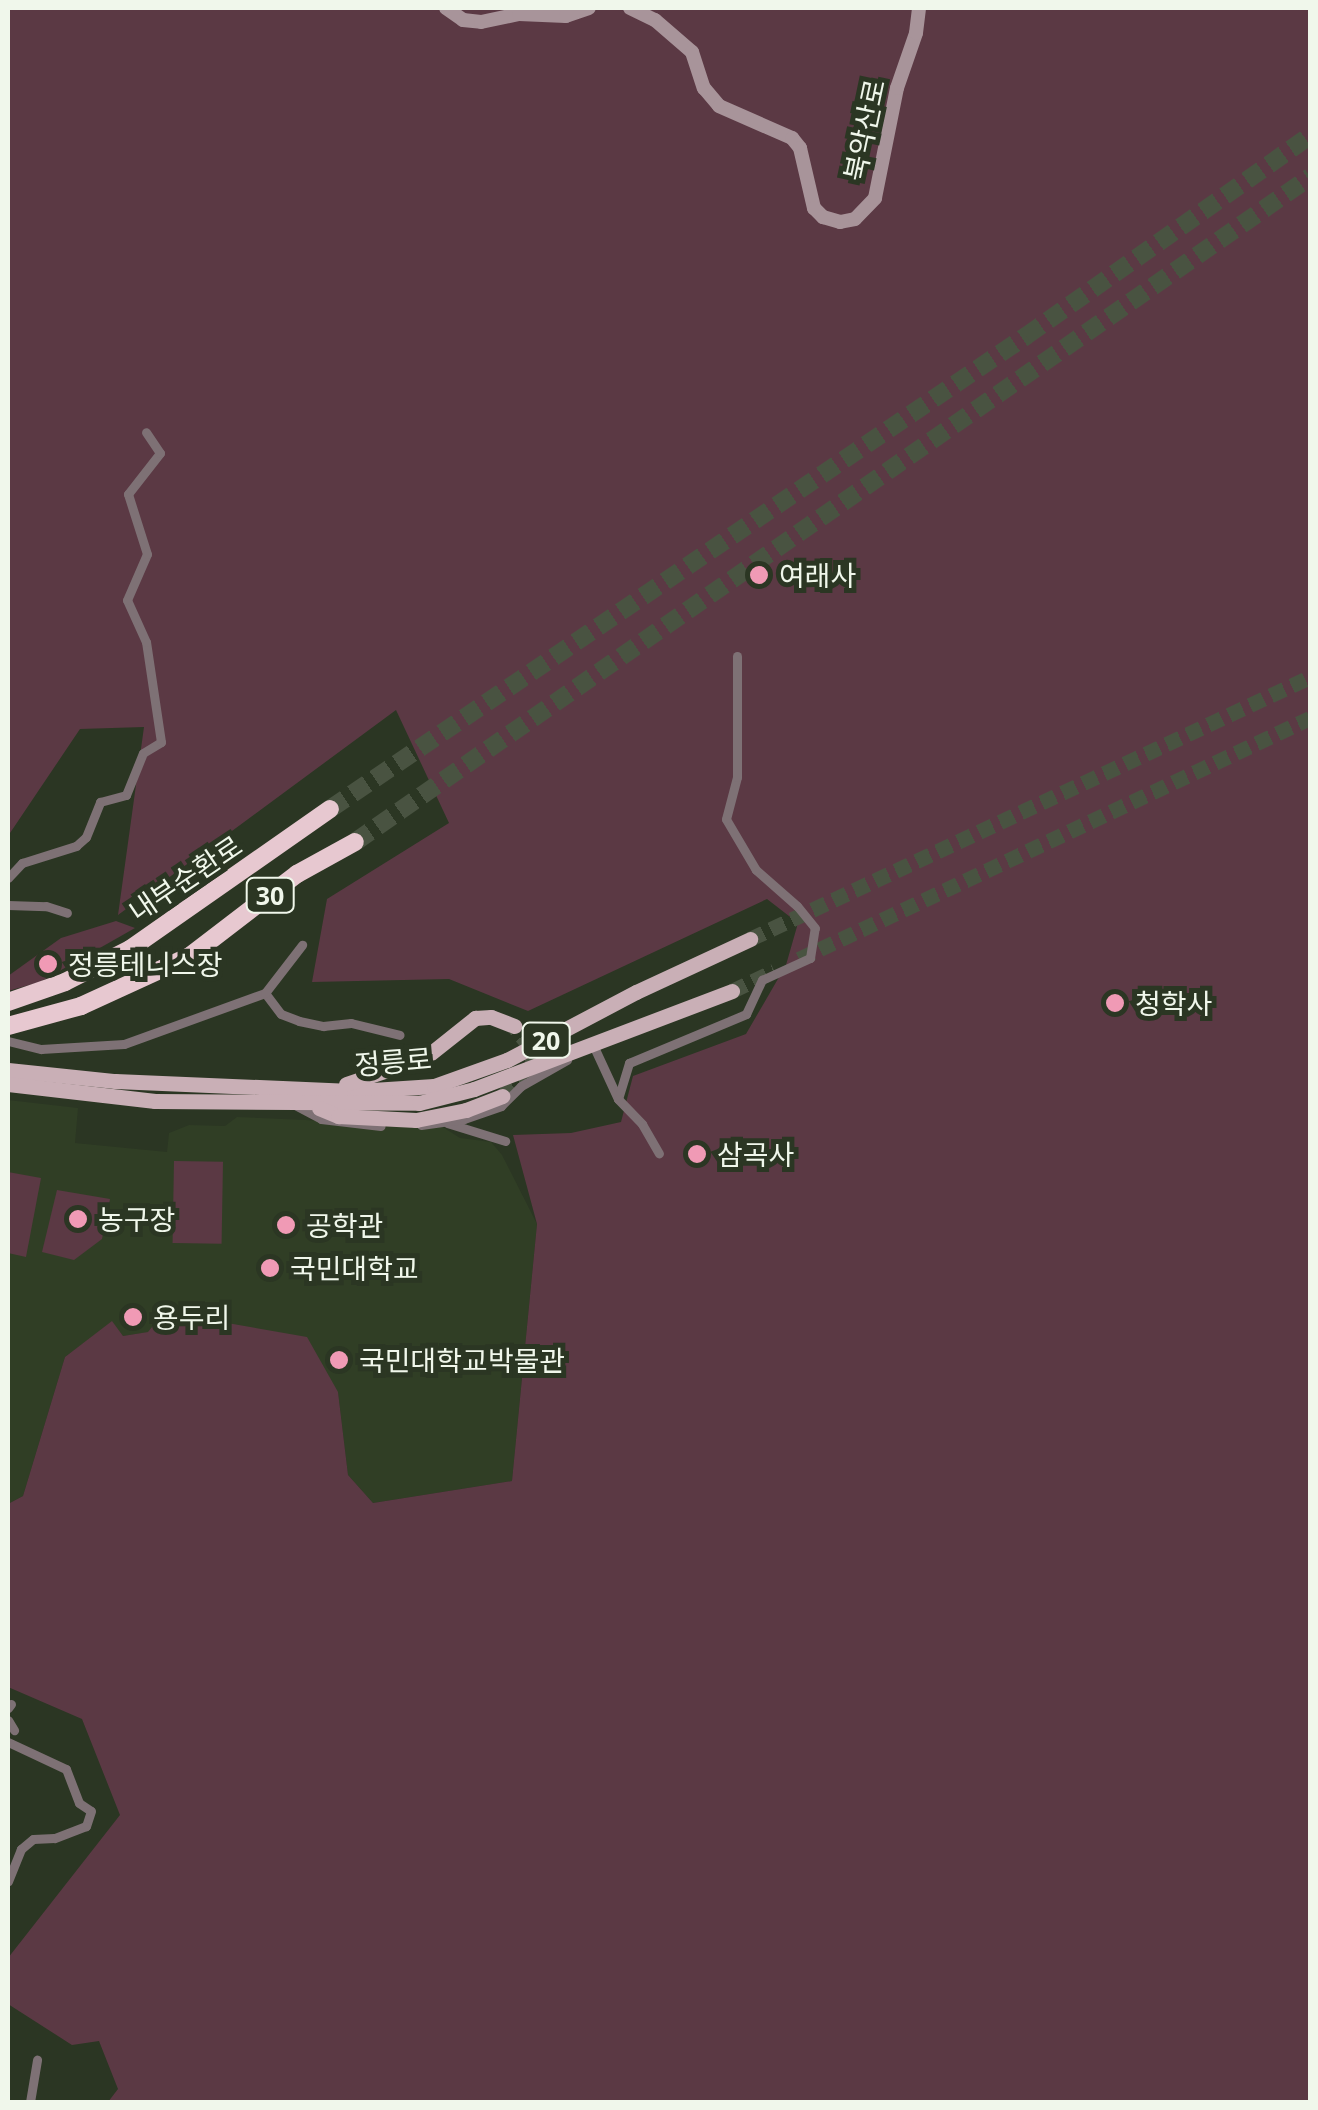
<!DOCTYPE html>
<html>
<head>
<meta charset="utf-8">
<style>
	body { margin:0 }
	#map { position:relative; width:1318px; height:2110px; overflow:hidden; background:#2b3623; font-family:"Noto Sans","Noto Sans KR",sans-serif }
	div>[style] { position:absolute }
	.built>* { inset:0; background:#303e25 }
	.green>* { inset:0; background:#5b3944; transform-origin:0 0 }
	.primary-tunnel>* { height:15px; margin-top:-7.5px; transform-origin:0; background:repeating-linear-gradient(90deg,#495341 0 15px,transparent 0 23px) }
	.highway-tunnel>* { height:18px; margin-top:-9px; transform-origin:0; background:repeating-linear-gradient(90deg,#495341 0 18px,transparent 0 27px) }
	.street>* { height:9px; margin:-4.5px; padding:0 4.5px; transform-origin:4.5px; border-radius:4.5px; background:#7e7175 }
	.secondary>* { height:14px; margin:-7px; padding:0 7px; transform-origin:7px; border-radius:7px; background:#a8949a }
	.primary>* { height:15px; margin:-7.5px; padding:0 7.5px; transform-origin:7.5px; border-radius:7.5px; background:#c9afb6 }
	.highway>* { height:18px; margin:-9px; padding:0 9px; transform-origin:9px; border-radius:9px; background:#e7c8d0 }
	.dots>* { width:28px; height:28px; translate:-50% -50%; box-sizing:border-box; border:5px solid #2b3623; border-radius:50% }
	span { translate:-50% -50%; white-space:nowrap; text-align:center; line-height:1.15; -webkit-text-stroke:10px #2b3623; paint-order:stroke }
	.shield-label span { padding:2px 8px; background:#2b3623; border:2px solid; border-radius:8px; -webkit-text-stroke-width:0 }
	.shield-label { font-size:25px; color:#f0f7eb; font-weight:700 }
	.street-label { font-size:28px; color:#f0f7eb }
	.poi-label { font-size:28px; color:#f0f7eb }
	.left { translate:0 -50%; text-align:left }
	.frame { position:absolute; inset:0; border:10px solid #f0f7eb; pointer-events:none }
</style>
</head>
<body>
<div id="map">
	<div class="built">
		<i style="clip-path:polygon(8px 1100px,78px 1108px,75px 1143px,167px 1152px,169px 1133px,189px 1125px,225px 1126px,237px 1117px,441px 1126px,460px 1138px,491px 1142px,502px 1155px,537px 1224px,512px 1481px,373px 1503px,348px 1475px,338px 1392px,149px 1332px,123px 1336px,112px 1322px,65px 1357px,23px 1496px,8px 1504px)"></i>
	</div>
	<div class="green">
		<i style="clip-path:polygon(8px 8px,1310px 8px,1310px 2102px,108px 2102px,118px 2089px,99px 2041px,72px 2045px,8px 2004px,8px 1958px,120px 1815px,82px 1719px,8px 1687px,8px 1504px,23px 1496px,65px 1357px,112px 1321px,123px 1336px,148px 1332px,164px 1312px,307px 1337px,338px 1392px,348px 1475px,373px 1503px,512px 1481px,537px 1224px,513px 1135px,571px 1133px,621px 1122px,633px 1076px,746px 1034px,786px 965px,798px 923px,767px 899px,528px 1011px,449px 979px,312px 982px,327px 899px,449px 823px,396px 710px,118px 915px,144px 727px,80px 729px,8px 836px)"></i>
		<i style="clip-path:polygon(116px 921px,135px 928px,40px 982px,8px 991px,8px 976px,61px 938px)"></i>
		<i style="left:174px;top:1161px;width:49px;height:82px;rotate:1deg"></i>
		<i style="clip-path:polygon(8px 1172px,41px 1178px,26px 1257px,8px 1253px)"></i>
		<i style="clip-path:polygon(57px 1190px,110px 1199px,102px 1239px,74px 1260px,42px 1252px)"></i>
	</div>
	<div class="primary-tunnel">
		<i style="left:750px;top:939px;width:618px;rotate:-25.07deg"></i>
		<i style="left:799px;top:959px;width:565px;rotate:-25.25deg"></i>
		<i style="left:732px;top:991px;width:47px;rotate:-25.5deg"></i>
		<i style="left:502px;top:1096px;width:30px;rotate:-40deg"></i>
		<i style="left:525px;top:1077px;width:16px;rotate:-60deg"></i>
		<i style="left:533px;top:1063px;width:15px;rotate:-98deg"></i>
		<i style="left:531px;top:1048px;width:28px;rotate:-128deg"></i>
	</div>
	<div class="highway-tunnel">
		<i style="left:330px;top:809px;width:842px;rotate:-34.2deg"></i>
		<i style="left:1026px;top:336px;width:347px;rotate:-35.2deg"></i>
		<i style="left:355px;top:842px;width:1164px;rotate:-34.85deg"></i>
	</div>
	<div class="street">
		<i style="left:8px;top:878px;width:21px;rotate:-47deg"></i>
		<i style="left:22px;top:863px;width:57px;rotate:-17.5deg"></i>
		<i style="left:76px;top:846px;width:13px;rotate:-42deg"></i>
		<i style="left:86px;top:837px;width:38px;rotate:-68deg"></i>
		<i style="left:100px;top:802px;width:27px;rotate:-15deg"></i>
		<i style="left:126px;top:795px;width:45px;rotate:-68deg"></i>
		<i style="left:143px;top:753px;width:21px;rotate:-31deg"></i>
		<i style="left:161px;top:742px;width:101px;rotate:-98.5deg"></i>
		<i style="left:146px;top:642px;width:46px;rotate:-114.3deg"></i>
		<i style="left:127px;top:600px;width:50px;rotate:-66.5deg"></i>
		<i style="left:147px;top:554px;width:63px;rotate:-107.6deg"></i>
		<i style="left:128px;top:494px;width:52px;rotate:-52deg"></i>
		<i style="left:160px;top:453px;width:25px;rotate:-124deg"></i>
		<i style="left:8px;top:905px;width:38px;rotate:2deg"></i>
		<i style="left:46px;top:906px;width:22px;rotate:18deg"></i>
		<i style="left:265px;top:993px;width:26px;rotate:53deg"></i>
		<i style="left:281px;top:1014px;width:19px;rotate:21deg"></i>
		<i style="left:299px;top:1021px;width:25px;rotate:12deg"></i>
		<i style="left:323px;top:1026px;width:28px;rotate:-6deg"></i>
		<i style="left:351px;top:1023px;width:50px;rotate:13.8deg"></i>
		<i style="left:8px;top:1041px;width:34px;rotate:14deg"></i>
		<i style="left:41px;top:1049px;width:83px;rotate:-3.4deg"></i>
		<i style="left:124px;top:1044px;width:150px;rotate:-19.9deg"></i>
		<i style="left:265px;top:993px;width:61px;rotate:-52.4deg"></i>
		<i style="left:594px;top:1047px;width:57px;rotate:65.2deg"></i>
		<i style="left:618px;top:1099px;width:38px;rotate:-73deg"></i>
		<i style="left:629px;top:1063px;width:127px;rotate:-22.7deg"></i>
		<i style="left:746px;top:1014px;width:38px;rotate:-65deg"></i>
		<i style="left:762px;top:980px;width:53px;rotate:-24.6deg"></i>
		<i style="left:810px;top:958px;width:30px;rotate:-81deg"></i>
		<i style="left:815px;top:928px;width:28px;rotate:-129deg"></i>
		<i style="left:797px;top:906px;width:55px;rotate:-138.7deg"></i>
		<i style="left:756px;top:870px;width:59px;rotate:-120.5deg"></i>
		<i style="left:726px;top:819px;width:43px;rotate:-75.3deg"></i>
		<i style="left:737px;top:777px;width:121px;rotate:-90deg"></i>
		<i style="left:618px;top:1099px;width:35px;rotate:46deg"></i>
		<i style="left:642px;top:1124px;width:34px;rotate:60deg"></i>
		<i style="left:295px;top:1105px;width:30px;rotate:28deg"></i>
		<i style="left:321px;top:1119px;width:60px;rotate:6.7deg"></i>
		<i style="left:447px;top:1123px;width:61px;rotate:17.2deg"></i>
		<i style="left:421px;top:1125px;width:43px;rotate:-7.9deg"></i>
		<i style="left:464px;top:1119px;width:39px;rotate:-19deg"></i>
		<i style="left:501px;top:1106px;width:28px;rotate:-45deg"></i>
		<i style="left:521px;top:1086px;width:53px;rotate:-29.5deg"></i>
		<i style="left:8px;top:1708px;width:5px;rotate:-53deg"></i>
		<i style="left:8px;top:1720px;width:12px;rotate:59deg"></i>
		<i style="left:8px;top:1742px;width:64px;rotate:25deg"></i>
		<i style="left:66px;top:1769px;width:36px;rotate:69deg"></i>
		<i style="left:79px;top:1803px;width:14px;rotate:34deg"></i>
		<i style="left:91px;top:1811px;width:16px;rotate:108deg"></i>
		<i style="left:86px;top:1826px;width:34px;rotate:159deg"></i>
		<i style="left:54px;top:1838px;width:21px;rotate:177deg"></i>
		<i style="left:33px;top:1839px;width:16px;rotate:140deg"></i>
		<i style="left:21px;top:1849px;width:35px;rotate:112deg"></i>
		<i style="left:30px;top:2102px;width:43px;rotate:-80.5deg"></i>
	</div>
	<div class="secondary">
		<i style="left:446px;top:8px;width:21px;rotate:35deg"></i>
		<i style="left:463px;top:20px;width:18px;rotate:6deg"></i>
		<i style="left:481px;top:22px;width:39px;rotate:-12deg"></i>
		<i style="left:519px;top:14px;width:47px;rotate:2.4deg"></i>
		<i style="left:566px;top:16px;width:24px;rotate:-19deg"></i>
		<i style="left:630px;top:8px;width:28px;rotate:26deg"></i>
		<i style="left:655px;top:20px;width:49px;rotate:40.9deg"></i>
		<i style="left:692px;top:52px;width:38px;rotate:72deg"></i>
		<i style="left:704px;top:88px;width:23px;rotate:50deg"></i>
		<i style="left:719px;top:106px;width:80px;rotate:23.7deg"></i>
		<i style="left:792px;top:138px;width:13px;rotate:51deg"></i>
		<i style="left:800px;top:148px;width:62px;rotate:76.9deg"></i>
		<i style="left:814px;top:208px;width:13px;rotate:45deg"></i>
		<i style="left:823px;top:217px;width:18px;rotate:16deg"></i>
		<i style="left:840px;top:222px;width:15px;rotate:-11deg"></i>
		<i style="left:855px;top:219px;width:29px;rotate:-46deg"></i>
		<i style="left:875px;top:198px;width:112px;rotate:-78.7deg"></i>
		<i style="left:897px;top:88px;width:58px;rotate:-70.9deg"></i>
		<i style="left:916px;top:33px;width:25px;rotate:-83deg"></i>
	</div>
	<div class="primary">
		<i style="left:8px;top:1070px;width:108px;rotate:5.9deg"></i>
		<i style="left:115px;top:1081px;width:242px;rotate:2.4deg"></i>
		<i style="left:357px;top:1091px;width:77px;rotate:-3.7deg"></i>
		<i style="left:434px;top:1086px;width:77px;rotate:-19.6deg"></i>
		<i style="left:507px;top:1060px;width:146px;rotate:-27.8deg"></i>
		<i style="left:636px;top:992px;width:126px;rotate:-24.9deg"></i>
		<i style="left:8px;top:1084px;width:148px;rotate:6.6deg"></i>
		<i style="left:155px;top:1101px;width:264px;rotate:0.4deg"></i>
		<i style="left:419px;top:1103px;width:57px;rotate:-14.3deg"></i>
		<i style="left:474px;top:1089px;width:276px;rotate:-20.8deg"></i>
		<i style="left:346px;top:1084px;width:84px;rotate:-18.6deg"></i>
		<i style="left:426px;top:1057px;width:63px;rotate:-38.5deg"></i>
		<i style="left:475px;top:1018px;width:16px;rotate:-4deg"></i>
		<i style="left:491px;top:1017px;width:25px;rotate:21deg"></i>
		<i style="left:319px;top:1108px;width:21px;rotate:23deg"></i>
		<i style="left:338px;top:1116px;width:78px;rotate:2.9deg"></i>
		<i style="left:416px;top:1120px;width:51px;rotate:-11.3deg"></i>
		<i style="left:466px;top:1110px;width:39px;rotate:-21deg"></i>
	</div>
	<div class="highway">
		<i style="left:8px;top:1002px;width:60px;rotate:-19.3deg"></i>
		<i style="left:65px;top:982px;width:73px;rotate:-26.9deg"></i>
		<i style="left:130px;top:949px;width:244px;rotate:-35deg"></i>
		<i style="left:8px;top:1026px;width:76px;rotate:-15.3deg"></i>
		<i style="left:81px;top:1006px;width:120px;rotate:-24.6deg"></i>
		<i style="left:190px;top:956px;width:135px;rotate:-37.5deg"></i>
		<i style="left:297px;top:874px;width:66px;rotate:-28.9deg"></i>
	</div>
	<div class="dots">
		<i style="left:759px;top:575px;background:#f09ab5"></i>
		<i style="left:48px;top:964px;background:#f09ab5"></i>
		<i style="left:1115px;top:1003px;background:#f09ab5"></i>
		<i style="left:697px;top:1154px;background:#f09ab5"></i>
		<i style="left:78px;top:1219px;background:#f09ab5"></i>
		<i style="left:286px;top:1225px;background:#f09ab5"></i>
		<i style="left:270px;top:1268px;background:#f09ab5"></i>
		<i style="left:133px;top:1317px;background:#f09ab5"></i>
		<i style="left:339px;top:1360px;background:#f09ab5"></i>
	</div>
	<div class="shield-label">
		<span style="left:270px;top:895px">30</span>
		<span style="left:546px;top:1040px">20</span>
	</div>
	<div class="street-label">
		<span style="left:864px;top:130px;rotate:-78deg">북악산로</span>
		<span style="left:185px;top:878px;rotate:-34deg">내부순환로</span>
		<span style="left:393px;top:1061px;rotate:-5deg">정릉로</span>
	</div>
	<div class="poi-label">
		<span class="left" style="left:779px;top:575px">여래사</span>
		<span class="left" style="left:68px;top:964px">정릉테니스장</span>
		<span class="left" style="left:1135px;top:1003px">청학사</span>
		<span class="left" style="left:717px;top:1154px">삼곡사</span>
		<span class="left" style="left:98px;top:1219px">농구장</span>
		<span class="left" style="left:306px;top:1225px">공학관</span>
		<span class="left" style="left:290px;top:1268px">국민대학교</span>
		<span class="left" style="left:153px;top:1317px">용두리</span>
		<span class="left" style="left:359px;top:1360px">국민대학교박물관</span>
	</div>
	<div class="frame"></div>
</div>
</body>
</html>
